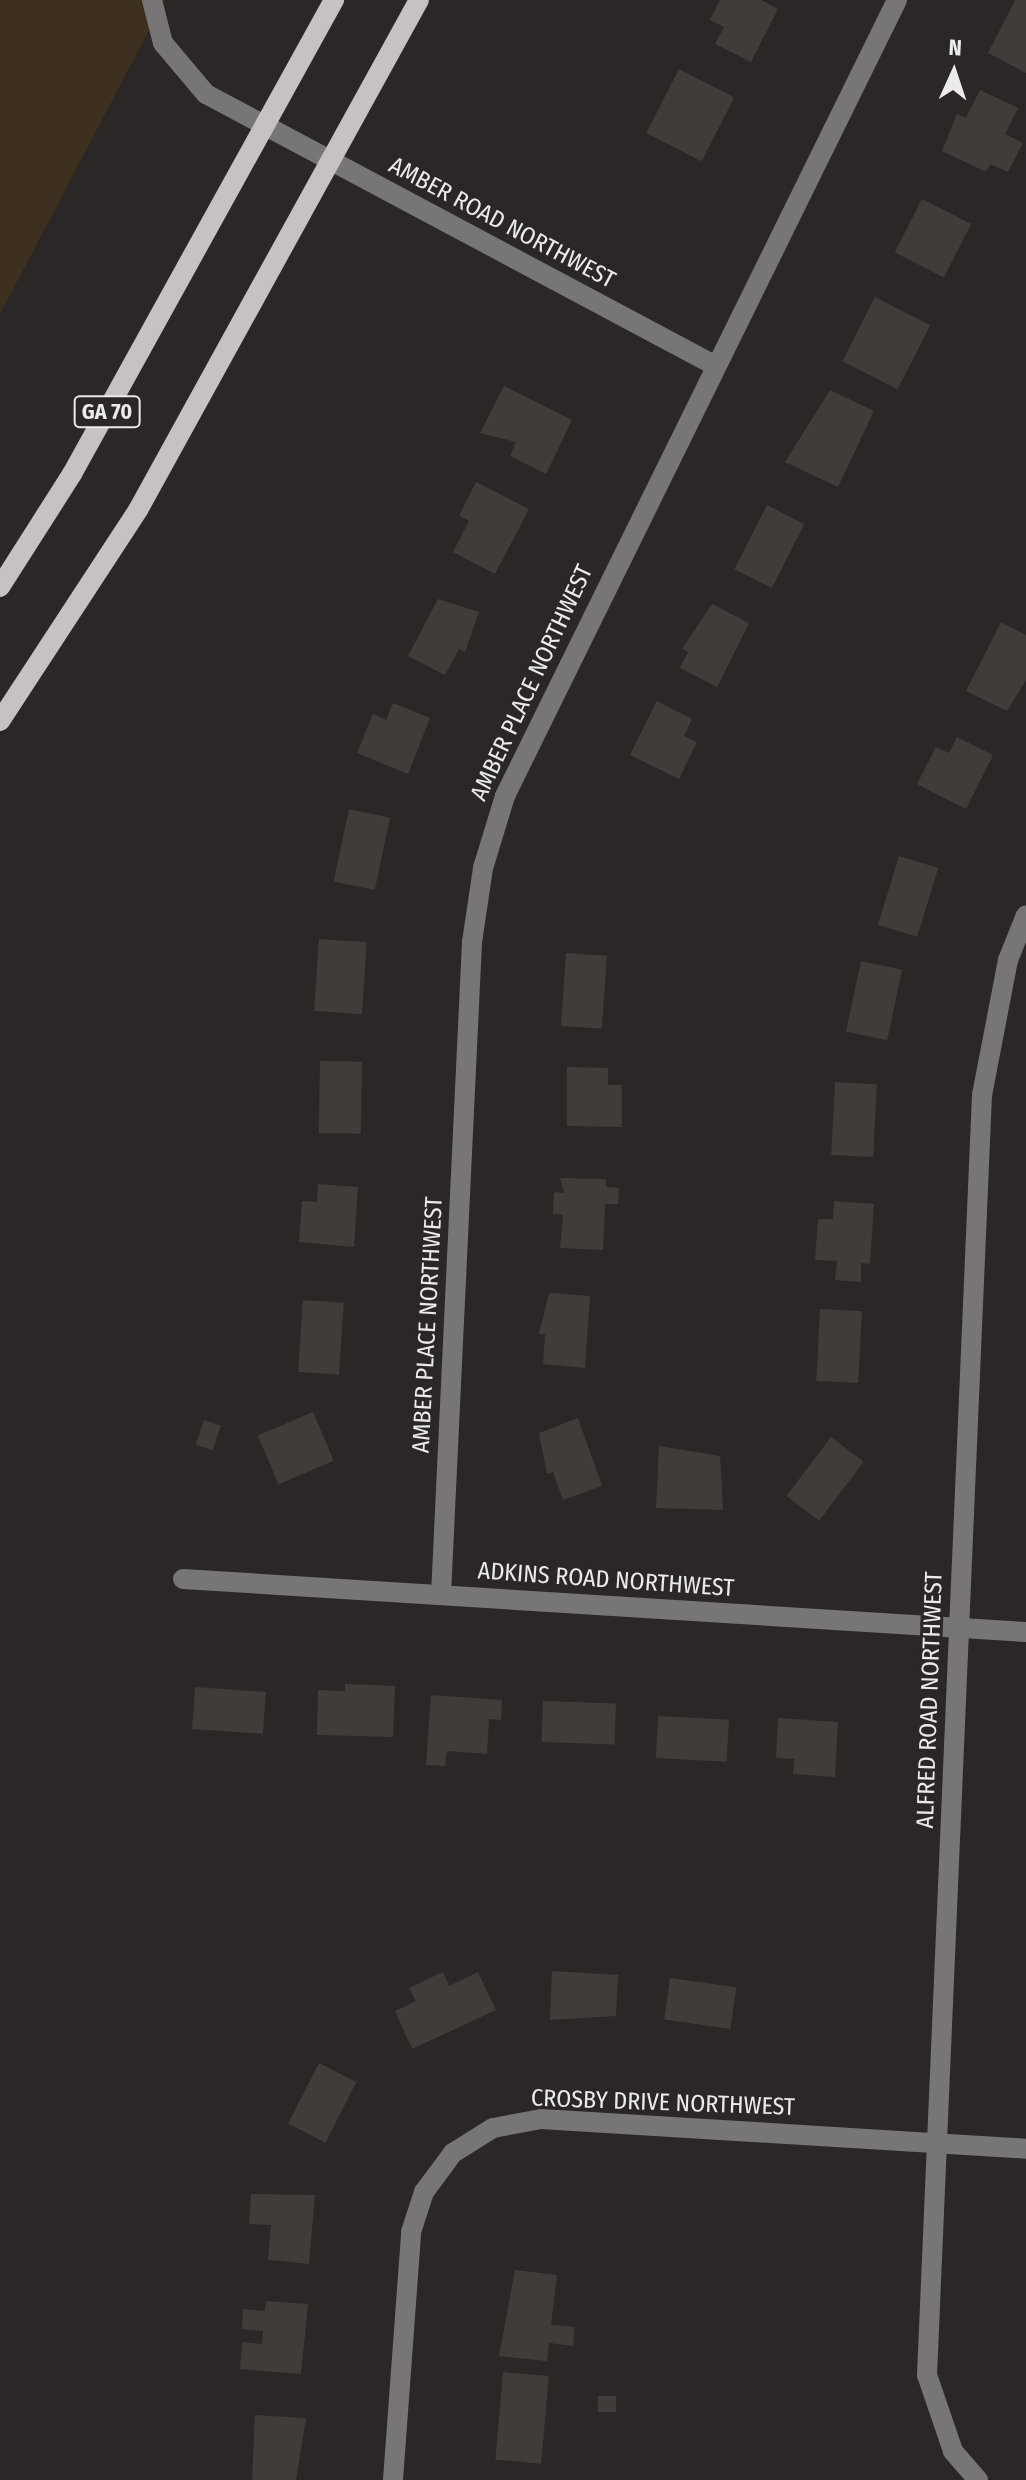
<!DOCTYPE html>
<html>
<head>
<meta charset="utf-8">
<style>
	body { margin:0 }
	#map { position:relative; width:1026px; height:2480px; overflow:hidden; background:#2b2727; font-family:"Fira Sans Condensed",sans-serif }
	div>[style] { position:absolute }
	.green>* { inset:0; background:#3d301e }
	.building>* { inset:0; background:#403c3a; transform-origin:0 0 }
	.minor>* { height:20px; margin:-10px; padding:0 10px; transform-origin:10px; border-radius:10px; background:#777575 }
	.major>* { height:20px; margin:-10px; padding:0 10px; transform-origin:10px; border-radius:10px; background:#c6c2c3 }
	span { translate:-50% -50%; white-space:nowrap; text-align:center; line-height:1.15; -webkit-text-stroke:6px #2b2727; paint-order:stroke }
	.shield-label span { padding:2px 6px; background:#2b2727; border:2px solid; border-radius:6px; -webkit-text-stroke-width:0 }
	.shield-label { font-size:22px; color:#edeaea; font-weight:700 }
	.street-label { font-size:24px; color:#edeaea }
	.north { position:absolute; left:914px; top:32px; width:80px; height:80px; -webkit-text-stroke:6px #2b2727; paint-order:stroke; rotate:3deg; font-size:22px; font-weight:700; line-height:32px; text-align:center; color:#edeaea }
	.north::after { content:''; display:block; margin:auto; width:28px; height:36px; background:#edeaea; clip-path:polygon(50% 0,100% 100%,50% 72%,0 100%) }
</style>
</head>
<body>
<div id="map">
	<div class="green">
		<i style="clip-path:polygon(0 0,165px 0,0 314px)"></i>
	</div>
	<div class="building">
		<i style="clip-path:polygon(720px 0,761px 0,778px 9px,751px 62px,715px 44px,724px 27px,710px 20px)"></i>
		<i style="clip-path:polygon(1015px 0,1026px 0,1026px 73px,988px 53px)"></i>
		<i style="left:679px;top:69px;width:62px;height:72px;rotate:27deg"></i>
		<i style="clip-path:polygon(980px 90px,1018px 108px,1005px 134px,1023px 143px,1008px 172px,990px 164px,986px 172px,942px 151px,957px 114px,966px 118px)"></i>
		<i style="left:922px;top:199px;width:55px;height:60px;rotate:27deg"></i>
		<i style="left:875px;top:297px;width:62px;height:72px;rotate:27deg"></i>
		<i style="clip-path:polygon(504px 386px,572px 420px,546px 474px,510px 456px,516px 442px,480px 433px)"></i>
		<i style="clip-path:polygon(830px 390px,874px 411px,838px 487px,785px 462px)"></i>
		<i style="clip-path:polygon(476px 482px,529px 509px,495px 574px,453px 552px,469px 521px,459px 516px)"></i>
		<i style="left:767px;top:505px;width:42px;height:72px;rotate:27deg"></i>
		<i style="clip-path:polygon(438px 599px,479px 612px,465px 652px,459px 649px,445px 675px,408px 656px)"></i>
		<i style="clip-path:polygon(712px 604px,749px 623px,717px 687px,680px 668px,688px 652px,682px 649px)"></i>
		<i style="clip-path:polygon(1001px 622px,1026px 635px,1026px 680px,1007px 711px,966px 691px)"></i>
		<i style="clip-path:polygon(657px 701px,692px 719px,684px 736px,697px 742px,679px 779px,630px 755px)"></i>
		<i style="clip-path:polygon(393px 703px,430px 718px,408px 774px,357px 753px,373px 714px,386px 720px)"></i>
		<i style="clip-path:polygon(957px 737px,993px 755px,966px 809px,917px 784px,936px 747px,949px 753px)"></i>
		<i style="left:349px;top:809px;width:42px;height:74px;rotate:12deg"></i>
		<i style="left:899px;top:856px;width:41px;height:72px;rotate:17deg"></i>
		<i style="left:319px;top:939px;width:48px;height:72px;rotate:4deg"></i>
		<i style="left:566px;top:953px;width:41px;height:73px;rotate:4deg"></i>
		<i style="left:861px;top:961px;width:42px;height:72px;rotate:12deg"></i>
		<i style="left:320px;top:1061px;width:42px;height:72px;rotate:1deg"></i>
		<i style="clip-path:polygon(567px 1067px,608px 1068px,608px 1085px,622px 1085px,622px 1127px,567px 1126px)"></i>
		<i style="left:835px;top:1082px;width:42px;height:73px;rotate:3deg"></i>
		<i style="clip-path:polygon(560px 1178px,606px 1179px,606px 1187px,619px 1188px,618px 1204px,605px 1204px,603px 1250px,560px 1248px,563px 1215px,553px 1214px,554px 1192px,564px 1193px)"></i>
		<i style="clip-path:polygon(318px 1184px,358px 1187px,354px 1247px,299px 1242px,302px 1201px,317px 1202px)"></i>
		<i style="clip-path:polygon(834px 1201px,874px 1204px,870px 1264px,861px 1263px,861px 1282px,835px 1280px,837px 1261px,815px 1260px,818px 1219px,833px 1219px)"></i>
		<i style="clip-path:polygon(549px 1293px,590px 1296px,585px 1368px,543px 1364px,545px 1334px,539px 1334px)"></i>
		<i style="left:303px;top:1300px;width:41px;height:72px;rotate:4deg"></i>
		<i style="left:820px;top:1309px;width:42px;height:72px;rotate:3deg"></i>
		<i style="left:313px;top:1412px;width:53px;height:60px;rotate:67deg"></i>
		<i style="clip-path:polygon(578px 1418px,602px 1486px,563px 1500px,553px 1472px,547px 1474px,539px 1433px)"></i>
		<i style="left:204px;top:1420px;width:18px;height:26px;rotate:19deg"></i>
		<i style="left:831px;top:1437px;width:41px;height:74px;rotate:37deg"></i>
		<i style="clip-path:polygon(659px 1446px,720px 1456px,723px 1510px,656px 1508px)"></i>
		<i style="clip-path:polygon(345px 1684px,395px 1686px,393px 1737px,317px 1735px,318px 1690px,345px 1691px)"></i>
		<i style="left:195px;top:1687px;width:71px;height:42px;rotate:4deg"></i>
		<i style="clip-path:polygon(431px 1695px,502px 1700px,501px 1720px,489px 1719px,487px 1754px,447px 1751px,445px 1766px,426px 1765px)"></i>
		<i style="left:543px;top:1701px;width:73px;height:41px;rotate:2deg"></i>
		<i style="left:658px;top:1716px;width:71px;height:42px;rotate:3deg"></i>
		<i style="clip-path:polygon(778px 1718px,838px 1722px,835px 1777px,793px 1774px,794px 1759px,776px 1758px)"></i>
		<i style="clip-path:polygon(552px 1971px,618px 1975px,616px 2016px,550px 2020px)"></i>
		<i style="clip-path:polygon(443px 1972px,449px 1986px,478px 1972px,496px 2010px,412px 2049px,395px 2011px,416px 2001px,409px 1988px)"></i>
		<i style="left:670px;top:1978px;width:67px;height:42px;rotate:8deg"></i>
		<i style="left:319px;top:2063px;width:42px;height:68px;rotate:27deg"></i>
		<i style="clip-path:polygon(251px 2194px,315px 2195px,309px 2264px,268px 2260px,271px 2225px,249px 2224px)"></i>
		<i style="clip-path:polygon(515px 2270px,557px 2275px,551px 2325px,575px 2327px,573px 2346px,549px 2343px,547px 2361px,499px 2356px)"></i>
		<i style="clip-path:polygon(266px 2301px,308px 2304px,301px 2374px,240px 2369px,242px 2342px,262px 2344px,263px 2331px,242px 2329px,243px 2309px,265px 2311px)"></i>
		<i style="left:503px;top:2372px;width:46px;height:88px;rotate:5deg"></i>
		<i style="left:598px;top:2396px;width:18px;height:16px"></i>
		<i style="clip-path:polygon(255px 2415px,306px 2418px,296px 2480px,252px 2480px)"></i>
	</div>
	<div class="minor">
		<i style="left:152px;top:0;width:44px;rotate:75.7deg"></i>
		<i style="left:163px;top:43px;width:67px;rotate:49.9deg"></i>
		<i style="left:206px;top:94px;width:574px;rotate:28.08deg"></i>
		<i style="left:183px;top:1579px;width:845px;rotate:3.6deg"></i>
		<i style="left:441px;top:1595px;width:654px;rotate:-87.28deg"></i>
		<i style="left:472px;top:942px;width:75px;rotate:-81.5deg"></i>
		<i style="left:483px;top:868px;width:75px;rotate:-73deg"></i>
		<i style="left:505px;top:796px;width:887px;rotate:-63.78deg"></i>
		<i style="left:393px;top:2480px;width:249px;rotate:-85.8deg"></i>
		<i style="left:411px;top:2232px;width:42px;rotate:-72deg"></i>
		<i style="left:424px;top:2192px;width:49px;rotate:-53.4deg"></i>
		<i style="left:453px;top:2153px;width:47px;rotate:-32deg"></i>
		<i style="left:493px;top:2128px;width:49px;rotate:-10.6deg"></i>
		<i style="left:541px;top:2119px;width:486px;rotate:3.5deg"></i>
		<i style="left:978px;top:2480px;width:38px;rotate:-131deg"></i>
		<i style="left:953px;top:2451px;width:80px;rotate:-108.9deg"></i>
		<i style="left:927px;top:2375px;width:1281px;rotate:-87.54deg"></i>
		<i style="left:982px;top:1095px;width:137px;rotate:-79.1deg"></i>
		<i style="left:1008px;top:960px;width:48px;rotate:-68.2deg"></i>
	</div>
	<div class="major">
		<i style="left:0;top:587px;width:134px;rotate:-57.5deg"></i>
		<i style="left:72px;top:474px;width:542px;rotate:-61.07deg"></i>
		<i style="left:0;top:721px;width:252px;rotate:-56.8deg"></i>
		<i style="left:138px;top:510px;width:582px;rotate:-61.15deg"></i>
	</div>
	<div class="shield-label">
		<span style="left:107px;top:412px">GA 70</span>
	</div>
	<div class="street-label">
		<span style="left:502px;top:223px;rotate:28deg">AMBER ROAD NORTHWEST</span>
		<span style="left:532px;top:683px;rotate:-65deg">AMBER PLACE NORTHWEST</span>
		<span style="left:428px;top:1325px;rotate:-87deg">AMBER PLACE NORTHWEST</span>
		<span style="left:606px;top:1580px;rotate:4deg">ADKINS ROAD NORTHWEST</span>
		<span style="left:930px;top:1700px;rotate:-88deg">ALFRED ROAD NORTHWEST</span>
		<span style="left:663px;top:2103px;rotate:2deg">CROSBY DRIVE NORTHWEST</span>
	</div>
	<div class="north">N</div>
</div>
</body>
</html>
